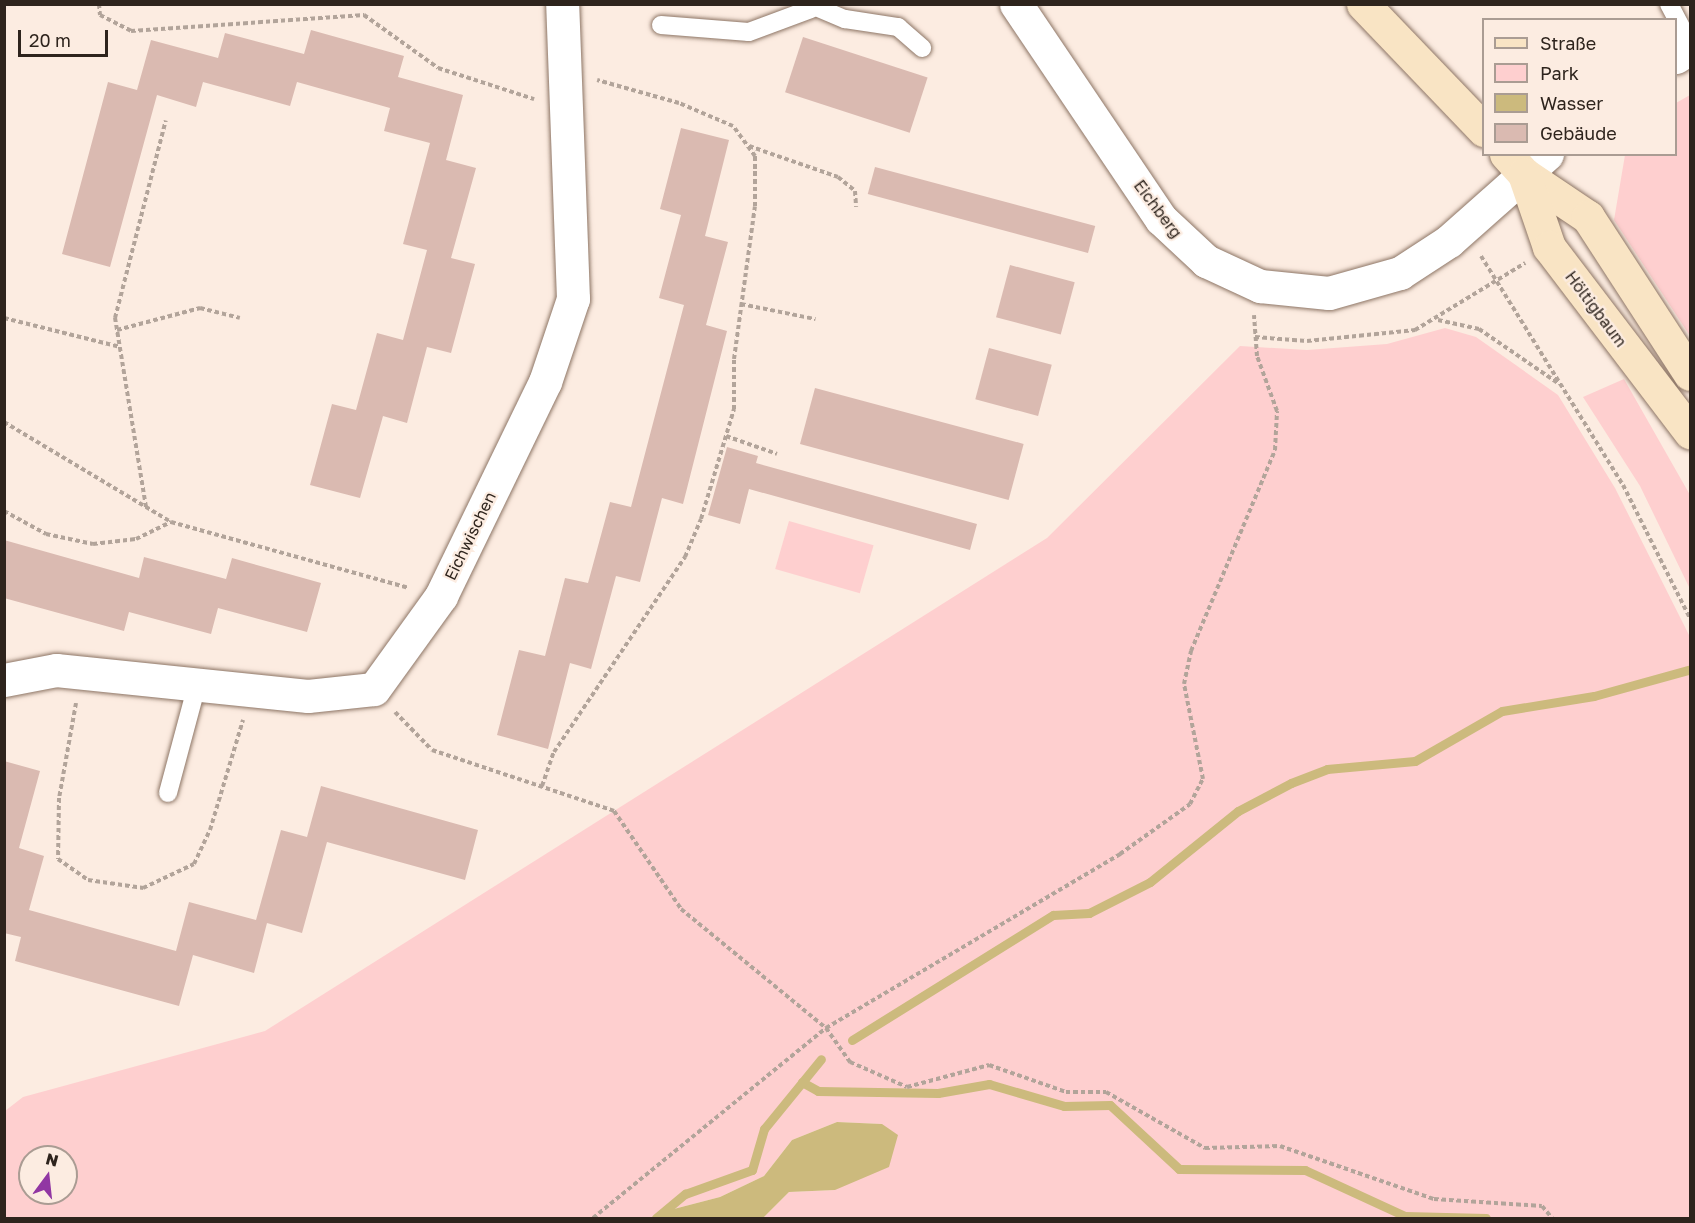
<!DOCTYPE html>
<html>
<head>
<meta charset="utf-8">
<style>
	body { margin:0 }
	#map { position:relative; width:1695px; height:1223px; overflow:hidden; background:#fcece1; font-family:"Golos Text",sans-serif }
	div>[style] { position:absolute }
	.green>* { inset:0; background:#fecfcf; transform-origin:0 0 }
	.water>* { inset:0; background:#ccba7d }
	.stream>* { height:9px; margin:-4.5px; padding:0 4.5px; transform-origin:4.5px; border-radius:4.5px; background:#ccba7d }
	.building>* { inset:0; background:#dabab1; transform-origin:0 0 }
	.path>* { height:4px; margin-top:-2px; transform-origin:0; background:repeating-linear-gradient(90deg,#b2a49a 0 4.5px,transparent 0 7.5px) }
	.roads { filter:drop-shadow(0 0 2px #8d7565) drop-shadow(0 0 2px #8d7565) }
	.service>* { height:18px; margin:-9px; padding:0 9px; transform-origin:9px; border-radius:9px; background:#fff }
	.minor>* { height:33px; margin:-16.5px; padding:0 16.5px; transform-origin:16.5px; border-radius:16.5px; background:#fff }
	.secondary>* { height:33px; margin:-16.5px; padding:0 16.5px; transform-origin:16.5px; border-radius:16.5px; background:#f9e4c4 }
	span { translate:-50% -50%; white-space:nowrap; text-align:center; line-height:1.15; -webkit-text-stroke:4.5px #fcece1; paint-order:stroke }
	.street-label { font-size:16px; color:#2e241d }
	.frame { position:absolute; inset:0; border:6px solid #2e241d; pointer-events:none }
	.legend { position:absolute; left:1482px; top:18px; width:195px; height:138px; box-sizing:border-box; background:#fcece1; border:2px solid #aa9c93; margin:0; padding:8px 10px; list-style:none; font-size:18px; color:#2e241d }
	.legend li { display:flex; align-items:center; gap:12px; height:30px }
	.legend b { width:30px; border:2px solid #aa9c93 }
	.north { position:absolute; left:18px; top:1145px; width:60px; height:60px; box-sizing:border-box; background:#fcece1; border:2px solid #aa9c93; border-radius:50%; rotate:15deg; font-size:16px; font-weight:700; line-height:24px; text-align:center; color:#2e241d }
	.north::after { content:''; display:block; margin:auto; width:21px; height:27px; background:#9137a3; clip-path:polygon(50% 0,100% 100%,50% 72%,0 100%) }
	.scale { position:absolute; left:18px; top:30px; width:90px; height:27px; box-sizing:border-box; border:3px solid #2e241d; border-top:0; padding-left:8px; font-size:18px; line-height:21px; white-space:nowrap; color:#2e241d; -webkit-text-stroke:4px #fcece1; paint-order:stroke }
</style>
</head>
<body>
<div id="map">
	<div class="green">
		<i style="clip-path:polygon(1690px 95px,1690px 336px,1614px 220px,1625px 155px,1676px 154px,1676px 103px)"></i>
		<i style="clip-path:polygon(evenodd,1445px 328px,1476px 337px,1558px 395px,1615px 488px,1690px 637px,1690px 1218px,763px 1218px,789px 1192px,835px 1190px,882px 1124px,837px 1122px,792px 1140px,764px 1176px,720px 1197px,670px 1210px,662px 1218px,5px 1218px,5px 1111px,23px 1097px,265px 1031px,1047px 538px,1240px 346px,1307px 350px,1387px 344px,1445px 328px,30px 1157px,66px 1157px,66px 1193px,30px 1193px,30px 1157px)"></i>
		<i style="clip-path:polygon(1624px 379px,1690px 495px,1690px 589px,1640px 486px,1583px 397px)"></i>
		<i style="left:789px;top:521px;width:88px;height:50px;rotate:16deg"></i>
	</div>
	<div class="water">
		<i style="clip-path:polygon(837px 1122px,882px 1124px,898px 1135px,889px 1167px,835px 1190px,789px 1192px,763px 1218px,662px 1218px,670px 1210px,720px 1197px,764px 1176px,792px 1140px)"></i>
	</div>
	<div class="stream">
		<i style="left:852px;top:1040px;width:237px;rotate:-31.9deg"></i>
		<i style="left:1053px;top:915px;width:36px;rotate:-3deg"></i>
		<i style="left:1089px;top:913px;width:68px;rotate:-26.9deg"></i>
		<i style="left:1150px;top:882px;width:113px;rotate:-38.9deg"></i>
		<i style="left:1238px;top:811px;width:60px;rotate:-27.8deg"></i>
		<i style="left:1291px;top:783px;width:39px;rotate:-21deg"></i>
		<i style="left:1327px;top:769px;width:88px;rotate:-5.2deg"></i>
		<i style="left:1415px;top:761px;width:100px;rotate:-29.9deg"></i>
		<i style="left:1502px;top:711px;width:93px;rotate:-9.3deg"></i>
		<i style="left:1594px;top:696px;width:98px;rotate:-15.5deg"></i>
		<i style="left:802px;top:1082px;width:18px;rotate:29deg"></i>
		<i style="left:818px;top:1091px;width:120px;rotate:1deg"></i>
		<i style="left:938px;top:1093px;width:52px;rotate:-10deg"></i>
		<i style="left:989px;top:1084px;width:78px;rotate:16.3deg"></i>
		<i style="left:1064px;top:1106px;width:46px;rotate:-1.2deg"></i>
		<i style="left:1110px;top:1105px;width:94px;rotate:42.8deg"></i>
		<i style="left:1179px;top:1169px;width:126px;rotate:0.5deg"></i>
		<i style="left:1305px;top:1170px;width:110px;rotate:24.7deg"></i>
		<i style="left:1405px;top:1216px;width:81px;rotate:1.4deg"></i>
		<i style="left:656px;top:1218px;width:38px;rotate:-40deg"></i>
		<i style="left:685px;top:1194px;width:71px;rotate:-19.7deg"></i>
		<i style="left:752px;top:1170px;width:43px;rotate:-73.7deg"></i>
		<i style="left:764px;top:1129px;width:90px;rotate:-50.8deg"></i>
	</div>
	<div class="building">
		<i style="clip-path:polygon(311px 30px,404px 56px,398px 77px,463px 95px,446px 160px,476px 168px,451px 258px,475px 264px,451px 353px,427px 347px,407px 423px,383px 416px,360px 498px,310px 485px,332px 404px,356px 410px,377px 333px,403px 340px,427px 250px,403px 244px,430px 143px,384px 131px,390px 108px,297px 82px,290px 106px,203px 82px,196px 107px,157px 95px,110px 267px,62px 254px,108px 82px,137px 90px,151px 40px,218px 58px,225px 33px,304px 54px)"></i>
		<i style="left:803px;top:37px;width:131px;height:58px;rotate:18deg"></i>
		<i style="clip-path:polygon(681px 128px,729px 140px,705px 236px,728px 242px,706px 325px,727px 331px,683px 504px,662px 498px,640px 582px,616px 576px,591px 669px,570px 663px,548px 749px,497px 735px,519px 650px,545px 656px,565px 578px,588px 583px,610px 502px,631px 507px,684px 305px,659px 298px,681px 215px,660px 209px)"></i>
		<i style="left:875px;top:167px;width:228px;height:28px;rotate:15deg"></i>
		<i style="left:1010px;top:265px;width:67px;height:54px;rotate:15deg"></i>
		<i style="left:989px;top:348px;width:65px;height:53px;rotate:15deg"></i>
		<i style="left:815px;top:388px;width:216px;height:58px;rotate:15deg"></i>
		<i style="clip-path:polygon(727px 447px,758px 456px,756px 463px,977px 524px,970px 550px,749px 489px,740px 524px,708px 515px)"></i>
		<i style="clip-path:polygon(4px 540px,139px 578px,144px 557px,226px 579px,232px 558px,321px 583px,307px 632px,218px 608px,211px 634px,129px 612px,124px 631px,4px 598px)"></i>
		<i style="clip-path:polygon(4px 761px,40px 771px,19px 848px,44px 856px,29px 910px,176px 951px,189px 902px,256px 920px,281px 830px,307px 837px,321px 786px,478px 830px,465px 880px,327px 842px,302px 933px,267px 923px,254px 973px,193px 955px,179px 1006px,15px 961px,21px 937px,4px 933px)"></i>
	</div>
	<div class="path">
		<i style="left:99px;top:4px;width:11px;rotate:85deg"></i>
		<i style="left:100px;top:15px;width:35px;rotate:27deg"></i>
		<i style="left:131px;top:31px;width:234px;rotate:-3.9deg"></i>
		<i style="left:364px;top:15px;width:91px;rotate:35.6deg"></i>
		<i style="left:438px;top:68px;width:101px;rotate:17.9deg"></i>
		<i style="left:749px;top:146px;width:94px;rotate:19.2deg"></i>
		<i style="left:838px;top:177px;width:22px;rotate:39deg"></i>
		<i style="left:855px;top:191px;width:16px;rotate:86deg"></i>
		<i style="left:1481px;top:256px;width:269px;rotate:58.2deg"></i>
		<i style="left:1623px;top:485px;width:149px;rotate:63.3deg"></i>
		<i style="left:741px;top:304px;width:76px;rotate:11.5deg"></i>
		<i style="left:4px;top:318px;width:120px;rotate:14deg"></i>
		<i style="left:1438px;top:320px;width:42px;rotate:12.4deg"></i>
		<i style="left:1479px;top:329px;width:96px;rotate:34.4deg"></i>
		<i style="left:117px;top:330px;width:86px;rotate:-14.8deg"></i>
		<i style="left:200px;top:308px;width:41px;rotate:14deg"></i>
		<i style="left:1255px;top:337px;width:52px;rotate:4.4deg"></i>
		<i style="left:1307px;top:341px;width:109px;rotate:-5.8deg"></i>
		<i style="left:1415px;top:330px;width:129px;rotate:-31.3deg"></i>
		<i style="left:4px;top:422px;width:195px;rotate:30.9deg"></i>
		<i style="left:726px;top:436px;width:54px;rotate:19.4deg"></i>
		<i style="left:146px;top:507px;width:192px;rotate:-99.3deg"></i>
		<i style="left:115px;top:318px;width:204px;rotate:-75.6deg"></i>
		<i style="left:4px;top:511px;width:48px;rotate:28.7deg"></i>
		<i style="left:46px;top:534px;width:48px;rotate:12deg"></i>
		<i style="left:93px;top:544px;width:43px;rotate:-6.6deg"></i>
		<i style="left:136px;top:539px;width:39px;rotate:-26deg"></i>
		<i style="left:171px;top:522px;width:247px;rotate:15.5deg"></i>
		<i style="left:76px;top:703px;width:97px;rotate:100.1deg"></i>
		<i style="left:59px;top:798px;width:61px;rotate:90.9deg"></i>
		<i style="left:58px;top:859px;width:37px;rotate:35deg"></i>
		<i style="left:88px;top:880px;width:56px;rotate:8.3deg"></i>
		<i style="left:143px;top:888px;width:56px;rotate:-25.2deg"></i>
		<i style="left:194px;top:864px;width:38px;rotate:-65deg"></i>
		<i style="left:210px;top:830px;width:115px;rotate:-73.3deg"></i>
		<i style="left:395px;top:712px;width:53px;rotate:45.8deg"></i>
		<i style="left:432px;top:750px;width:192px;rotate:18.5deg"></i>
		<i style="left:614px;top:811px;width:119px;rotate:55.6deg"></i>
		<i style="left:681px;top:909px;width:188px;rotate:39.4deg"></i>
		<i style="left:826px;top:1028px;width:42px;rotate:54.8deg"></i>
		<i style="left:850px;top:1062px;width:62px;rotate:23.7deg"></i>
		<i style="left:907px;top:1087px;width:85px;rotate:-15deg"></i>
		<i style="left:989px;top:1065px;width:82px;rotate:19.3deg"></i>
		<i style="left:1066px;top:1092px;width:40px"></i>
		<i style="left:1106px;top:1092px;width:114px;rotate:29.5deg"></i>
		<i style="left:1205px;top:1148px;width:75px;rotate:-1.5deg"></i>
		<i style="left:1280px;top:1146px;width:163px;rotate:19deg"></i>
		<i style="left:1434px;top:1199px;width:108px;rotate:3.7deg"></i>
		<i style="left:1542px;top:1206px;width:16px;rotate:50deg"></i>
		<i style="left:542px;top:786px;width:36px;rotate:-71deg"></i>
		<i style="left:554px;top:752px;width:235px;rotate:-56.1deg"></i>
		<i style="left:685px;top:557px;width:41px;rotate:-67.2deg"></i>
		<i style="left:701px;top:519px;width:115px;rotate:-73.3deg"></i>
		<i style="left:734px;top:409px;width:50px;rotate:-90deg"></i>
		<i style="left:734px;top:359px;width:154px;rotate:-82.2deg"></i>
		<i style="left:755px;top:206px;width:50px;rotate:-90deg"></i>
		<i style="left:755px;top:156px;width:37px;rotate:-126deg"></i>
		<i style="left:733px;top:126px;width:59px;rotate:-156.9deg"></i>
		<i style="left:679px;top:103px;width:85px;rotate:-164.3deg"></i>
		<i style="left:593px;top:1218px;width:301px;rotate:-39.2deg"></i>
		<i style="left:826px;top:1028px;width:342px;rotate:-30.6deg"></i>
		<i style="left:1120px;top:854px;width:86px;rotate:-35.5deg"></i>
		<i style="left:1190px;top:804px;width:28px;rotate:-63deg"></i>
		<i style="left:1203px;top:779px;width:97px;rotate:-101.3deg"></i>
		<i style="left:1184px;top:684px;width:34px;rotate:-78deg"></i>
		<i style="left:1191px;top:651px;width:218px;rotate:-67.3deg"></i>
		<i style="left:1275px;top:450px;width:39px;rotate:-87deg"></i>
		<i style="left:1277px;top:411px;width:59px;rotate:-110deg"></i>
		<i style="left:1257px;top:356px;width:41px;rotate:-94.2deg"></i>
	</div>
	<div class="roads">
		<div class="service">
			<i style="left:809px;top:4px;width:39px;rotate:23deg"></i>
			<i style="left:845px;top:19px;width:54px;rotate:8.6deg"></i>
			<i style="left:898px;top:27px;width:32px;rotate:41deg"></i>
			<i style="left:1669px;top:4px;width:45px;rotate:62.3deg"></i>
			<i style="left:661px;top:25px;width:88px;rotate:4.5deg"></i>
			<i style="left:749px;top:32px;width:66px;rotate:-20.4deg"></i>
			<i style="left:168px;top:793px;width:112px;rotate:-75deg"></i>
		</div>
		<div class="minor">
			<i style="left:1016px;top:4px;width:259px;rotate:56deg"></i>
			<i style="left:1161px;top:219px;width:62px;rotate:43deg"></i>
			<i style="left:1206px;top:261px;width:60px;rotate:24.8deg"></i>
			<i style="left:1260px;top:286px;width:69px;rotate:5.8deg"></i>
			<i style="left:1329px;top:293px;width:74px;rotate:-15.7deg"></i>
			<i style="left:1400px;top:273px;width:59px;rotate:-33.1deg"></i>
			<i style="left:1449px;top:241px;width:131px;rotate:-41.6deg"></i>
			<i style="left:1676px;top:57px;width:17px;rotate:-33deg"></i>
			<i style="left:4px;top:680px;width:53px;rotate:-10.9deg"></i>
			<i style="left:56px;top:670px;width:253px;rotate:5.9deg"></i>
			<i style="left:308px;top:696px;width:66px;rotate:-6.1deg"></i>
			<i style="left:374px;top:689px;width:115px;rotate:-54.2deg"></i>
			<i style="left:441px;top:596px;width:238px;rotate:-64.1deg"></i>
			<i style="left:545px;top:382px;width:88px;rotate:-71.4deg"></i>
			<i style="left:573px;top:299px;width:295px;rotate:-92.1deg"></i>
		</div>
		<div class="secondary">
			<i style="left:1363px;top:4px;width:175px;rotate:46.2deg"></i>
			<i style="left:1506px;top:154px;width:27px;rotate:48deg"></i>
			<i style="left:1524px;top:174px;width:77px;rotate:33.9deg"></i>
			<i style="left:1588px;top:217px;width:187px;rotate:57deg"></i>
			<i style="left:1524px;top:174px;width:77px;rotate:71.1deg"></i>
			<i style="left:1549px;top:247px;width:233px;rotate:52.7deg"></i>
		</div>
	</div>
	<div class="street-label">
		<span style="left:1158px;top:209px;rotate:53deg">Eichberg</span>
		<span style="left:1596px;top:309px;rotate:53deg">Höltigbaum</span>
		<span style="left:470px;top:536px;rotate:-64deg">Eichwischen</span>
	</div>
	<div class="frame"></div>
	<ul class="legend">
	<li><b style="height:8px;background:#f9e4c4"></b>Straße</li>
	<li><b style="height:16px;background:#fecfcf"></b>Park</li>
	<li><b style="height:16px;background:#ccba7d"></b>Wasser</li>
	<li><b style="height:16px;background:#dabab1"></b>Gebäude</li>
	</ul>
	<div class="north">N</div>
	<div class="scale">20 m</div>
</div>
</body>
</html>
